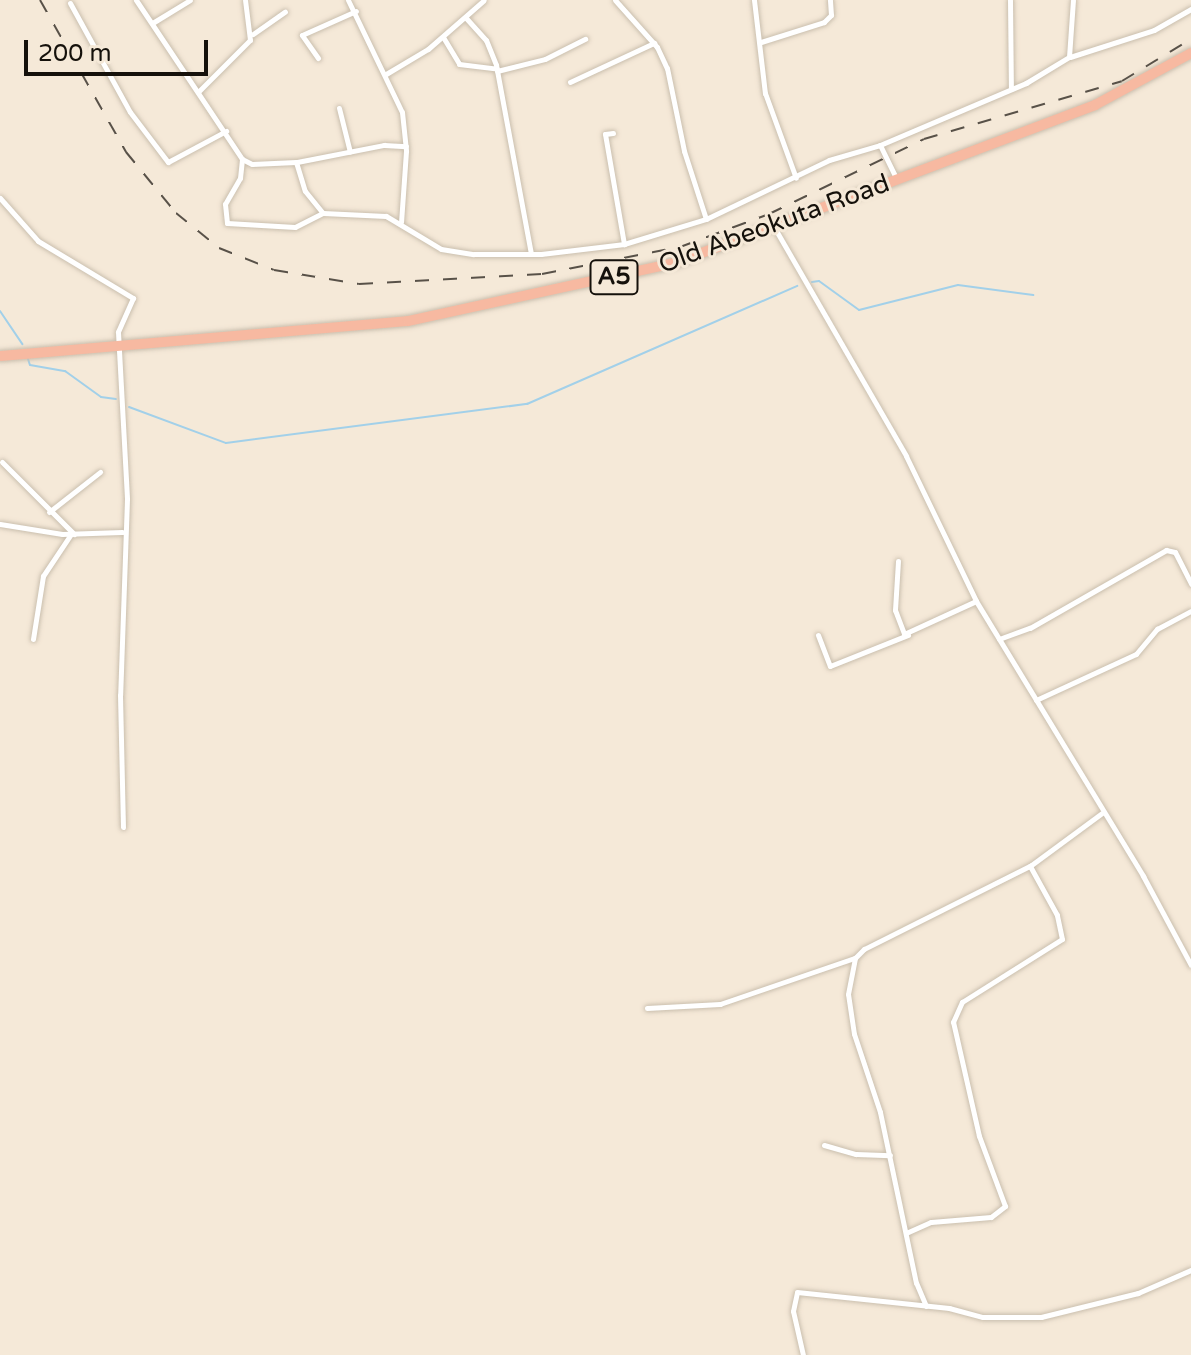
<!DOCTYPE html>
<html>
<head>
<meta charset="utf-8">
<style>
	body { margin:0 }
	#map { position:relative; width:1191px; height:1355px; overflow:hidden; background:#f5e9d8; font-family:"Varela Round",sans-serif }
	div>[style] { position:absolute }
	.stream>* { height:2px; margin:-1px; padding:0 1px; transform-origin:1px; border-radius:1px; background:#a2d0e9 }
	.roads { filter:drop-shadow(0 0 2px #cabfae) drop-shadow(0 0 2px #cabfae) }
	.street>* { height:5px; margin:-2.5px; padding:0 2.5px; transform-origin:2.5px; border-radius:2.5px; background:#fff }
	.highway>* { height:10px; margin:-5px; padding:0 5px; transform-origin:5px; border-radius:5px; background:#f7b9a1 }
	.rail>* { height:2px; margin-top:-1px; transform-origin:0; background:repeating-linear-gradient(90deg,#585148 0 14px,transparent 0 28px) }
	span { translate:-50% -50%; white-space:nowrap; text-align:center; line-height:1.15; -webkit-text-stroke:6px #f5e9d8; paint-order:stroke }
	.shield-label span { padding:2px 6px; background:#f5e9d8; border:2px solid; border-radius:6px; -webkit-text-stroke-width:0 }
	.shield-label { font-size:24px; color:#15110b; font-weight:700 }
	.street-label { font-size:26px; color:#15110b }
	.scale { position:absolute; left:24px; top:40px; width:184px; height:36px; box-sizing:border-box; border:4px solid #15110b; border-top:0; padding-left:10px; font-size:24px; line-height:28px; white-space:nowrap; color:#15110b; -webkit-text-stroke:6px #f5e9d8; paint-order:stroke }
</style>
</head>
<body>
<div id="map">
	<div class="stream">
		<i style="left:812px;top:282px;width:7px;rotate:-8deg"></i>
		<i style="left:819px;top:281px;width:49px;rotate:35.9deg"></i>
		<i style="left:859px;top:310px;width:102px;rotate:-14.2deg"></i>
		<i style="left:958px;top:285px;width:76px;rotate:7.6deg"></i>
		<i style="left:0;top:311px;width:40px;rotate:56deg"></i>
		<i style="left:28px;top:359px;width:6px;rotate:72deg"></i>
		<i style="left:30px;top:365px;width:36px;rotate:10deg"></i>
		<i style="left:65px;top:371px;width:44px;rotate:35.8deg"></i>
		<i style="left:101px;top:397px;width:15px;rotate:8deg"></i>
		<i style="left:129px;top:407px;width:103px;rotate:20.4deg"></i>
		<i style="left:226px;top:443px;width:304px;rotate:-7.4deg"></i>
		<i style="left:527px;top:404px;width:295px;rotate:-23.6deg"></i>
	</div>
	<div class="roads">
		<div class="street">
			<i style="left:136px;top:0;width:191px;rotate:56.3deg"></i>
			<i style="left:242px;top:159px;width:11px;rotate:27deg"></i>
			<i style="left:252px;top:164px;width:44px;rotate:-2.6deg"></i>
			<i style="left:296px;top:162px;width:30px;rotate:73deg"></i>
			<i style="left:305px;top:191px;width:28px;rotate:51deg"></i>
			<i style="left:323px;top:213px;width:63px;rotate:2.7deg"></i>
			<i style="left:386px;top:216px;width:64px;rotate:31deg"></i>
			<i style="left:441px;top:249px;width:33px;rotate:9deg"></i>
			<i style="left:474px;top:254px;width:67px"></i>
			<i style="left:541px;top:254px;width:84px;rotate:-6.9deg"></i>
			<i style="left:624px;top:244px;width:86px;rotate:-17deg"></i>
			<i style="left:706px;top:219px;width:136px;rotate:-25.6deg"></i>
			<i style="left:829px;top:160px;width:53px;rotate:-16.4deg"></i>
			<i style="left:880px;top:145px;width:159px;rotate:-23deg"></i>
			<i style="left:1026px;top:83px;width:50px;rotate:-31.2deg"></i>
			<i style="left:1069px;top:57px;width:57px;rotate:-86deg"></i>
			<i style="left:348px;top:0;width:124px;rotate:64.3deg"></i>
			<i style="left:402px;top:112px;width:39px;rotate:84deg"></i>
			<i style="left:406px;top:151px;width:71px;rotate:94deg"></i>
			<i style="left:615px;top:0;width:63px;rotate:48.2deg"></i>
			<i style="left:657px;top:47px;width:23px;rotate:65deg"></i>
			<i style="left:667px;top:68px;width:85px;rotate:78.4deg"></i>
			<i style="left:684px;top:151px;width:71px;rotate:72.1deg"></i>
			<i style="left:754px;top:0;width:94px;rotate:83.3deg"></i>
			<i style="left:765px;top:93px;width:90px;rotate:70deg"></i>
			<i style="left:1010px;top:0;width:89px;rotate:89.4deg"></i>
			<i style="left:70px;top:3px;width:124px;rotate:61.2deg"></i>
			<i style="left:130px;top:112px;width:63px;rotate:52.8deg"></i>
			<i style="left:168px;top:162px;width:66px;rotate:-28.1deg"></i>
			<i style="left:466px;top:18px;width:30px;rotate:48deg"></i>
			<i style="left:486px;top:40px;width:27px;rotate:68deg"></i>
			<i style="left:496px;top:65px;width:192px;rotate:79.5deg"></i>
			<i style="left:154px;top:22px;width:42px;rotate:-31.4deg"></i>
			<i style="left:253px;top:34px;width:39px;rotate:-35deg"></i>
			<i style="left:443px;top:37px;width:31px;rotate:59deg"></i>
			<i style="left:459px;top:64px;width:38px;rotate:7deg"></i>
			<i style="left:761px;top:42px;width:66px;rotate:-17.6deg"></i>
			<i style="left:824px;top:22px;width:10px;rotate:-45deg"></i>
			<i style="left:831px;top:15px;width:15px;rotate:-94deg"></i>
			<i style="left:1070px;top:57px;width:88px;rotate:-17.8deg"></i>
			<i style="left:1154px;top:30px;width:43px;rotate:-29.6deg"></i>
			<i style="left:318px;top:58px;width:28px;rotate:-125deg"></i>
			<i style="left:302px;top:35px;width:59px;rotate:-24deg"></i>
			<i style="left:497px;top:71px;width:49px;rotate:-14deg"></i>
			<i style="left:545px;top:59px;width:45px;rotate:-26.6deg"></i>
			<i style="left:386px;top:74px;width:49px;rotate:-30.8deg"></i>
			<i style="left:428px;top:49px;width:74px;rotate:-41.2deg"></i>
			<i style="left:570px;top:82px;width:93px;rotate:-24.9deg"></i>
			<i style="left:199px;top:91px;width:72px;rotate:-45deg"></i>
			<i style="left:250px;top:40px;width:40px;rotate:-97.1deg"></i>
			<i style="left:339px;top:108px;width:45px;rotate:76deg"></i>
			<i style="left:613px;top:133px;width:8px;rotate:173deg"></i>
			<i style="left:605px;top:134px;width:112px;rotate:80.2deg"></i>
			<i style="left:880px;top:145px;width:39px;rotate:64deg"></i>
			<i style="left:242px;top:159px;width:19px;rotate:96deg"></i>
			<i style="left:240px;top:178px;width:30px;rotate:120deg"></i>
			<i style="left:225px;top:204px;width:19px;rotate:84deg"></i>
			<i style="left:227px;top:223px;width:68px;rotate:3.4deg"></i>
			<i style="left:295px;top:227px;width:31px;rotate:-27deg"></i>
			<i style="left:297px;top:162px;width:89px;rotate:-11.1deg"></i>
			<i style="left:384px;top:145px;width:22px;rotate:3deg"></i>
			<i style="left:0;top:198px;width:57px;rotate:48.5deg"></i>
			<i style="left:38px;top:241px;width:111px;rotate:31deg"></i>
			<i style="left:133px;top:298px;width:37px;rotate:114deg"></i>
			<i style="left:118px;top:332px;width:167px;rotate:86.9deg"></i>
			<i style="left:127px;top:499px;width:196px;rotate:92deg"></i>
			<i style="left:120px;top:695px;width:132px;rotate:88.7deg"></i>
			<i style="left:774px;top:227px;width:264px;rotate:60deg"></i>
			<i style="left:906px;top:456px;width:161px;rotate:64.2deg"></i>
			<i style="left:976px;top:601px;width:322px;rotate:58.7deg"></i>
			<i style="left:1143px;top:876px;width:101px;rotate:61.7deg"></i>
			<i style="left:2px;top:462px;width:102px;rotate:45deg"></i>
			<i style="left:49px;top:512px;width:65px;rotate:-38.1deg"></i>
			<i style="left:0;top:524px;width:63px;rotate:9.2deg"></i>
			<i style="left:62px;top:534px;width:60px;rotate:-1.9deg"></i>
			<i style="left:898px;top:561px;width:49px;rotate:93.5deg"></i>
			<i style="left:895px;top:610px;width:26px;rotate:69deg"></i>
			<i style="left:904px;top:634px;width:79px;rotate:-24.6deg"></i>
			<i style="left:818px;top:635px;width:33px;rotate:69deg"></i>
			<i style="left:830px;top:666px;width:84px;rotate:-21.7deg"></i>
			<i style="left:33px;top:639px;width:64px;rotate:-81deg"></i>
			<i style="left:43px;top:576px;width:50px;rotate:-56.3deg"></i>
			<i style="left:999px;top:639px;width:33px;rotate:-20deg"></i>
			<i style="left:1030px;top:628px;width:157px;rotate:-29.8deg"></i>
			<i style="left:1166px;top:550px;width:9px;rotate:13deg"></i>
			<i style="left:1175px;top:552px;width:36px;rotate:63deg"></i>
			<i style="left:1036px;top:700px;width:110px;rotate:-24.7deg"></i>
			<i style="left:1136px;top:654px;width:33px;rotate:-50deg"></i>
			<i style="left:1157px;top:629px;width:38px;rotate:-28deg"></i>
			<i style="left:647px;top:1008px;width:73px;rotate:-3.1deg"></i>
			<i style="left:720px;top:1004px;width:142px;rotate:-18.9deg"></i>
			<i style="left:824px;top:1145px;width:33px;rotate:16deg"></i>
			<i style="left:856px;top:1154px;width:34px;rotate:2deg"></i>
			<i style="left:906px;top:1233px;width:27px;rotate:-24deg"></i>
			<i style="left:931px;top:1222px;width:60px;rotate:-4.8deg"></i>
			<i style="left:991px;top:1217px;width:18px;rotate:-38deg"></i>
			<i style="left:1005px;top:1206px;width:75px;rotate:-110.4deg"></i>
			<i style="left:979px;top:1136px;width:117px;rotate:-102.8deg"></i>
			<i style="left:953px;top:1022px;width:22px;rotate:-66deg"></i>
			<i style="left:962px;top:1002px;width:118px;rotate:-32.2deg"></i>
			<i style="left:1062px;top:939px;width:25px;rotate:-102deg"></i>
			<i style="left:1057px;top:915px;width:56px;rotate:-118.9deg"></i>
			<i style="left:926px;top:1306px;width:25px;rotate:-113deg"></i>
			<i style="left:916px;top:1283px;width:175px;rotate:-101.9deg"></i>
			<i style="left:880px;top:1112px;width:82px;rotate:-108.4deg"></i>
			<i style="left:854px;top:1034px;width:40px;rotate:-98.5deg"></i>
			<i style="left:848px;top:994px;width:37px;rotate:-79deg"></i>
			<i style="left:855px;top:958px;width:13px;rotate:-45deg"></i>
			<i style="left:864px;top:949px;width:186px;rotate:-26.6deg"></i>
			<i style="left:1030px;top:866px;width:89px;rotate:-36.4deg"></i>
			<i style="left:803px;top:1355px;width:45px;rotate:-102.8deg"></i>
			<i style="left:793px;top:1311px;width:19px;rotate:-78deg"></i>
			<i style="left:797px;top:1292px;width:153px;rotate:6deg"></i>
			<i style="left:949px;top:1308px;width:35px;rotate:15deg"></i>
			<i style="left:983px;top:1317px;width:58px"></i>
			<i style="left:1041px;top:1317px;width:100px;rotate:-13.9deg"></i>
			<i style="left:1138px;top:1293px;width:58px;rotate:-23.5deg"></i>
		</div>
		<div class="highway">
			<i style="left:0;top:356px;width:409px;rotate:-4.9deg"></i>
			<i style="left:408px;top:321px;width:273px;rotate:-12.3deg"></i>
			<i style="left:675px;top:263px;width:449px;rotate:-20.6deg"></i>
			<i style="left:1095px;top:105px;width:109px;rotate:-28.4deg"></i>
		</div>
	</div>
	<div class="rail">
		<i style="left:40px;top:0;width:175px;rotate:60.5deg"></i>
		<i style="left:126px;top:152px;width:79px;rotate:50.7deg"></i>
		<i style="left:176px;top:213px;width:55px;rotate:39.1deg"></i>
		<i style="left:219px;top:248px;width:59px;rotate:21.8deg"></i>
		<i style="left:274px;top:270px;width:86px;rotate:9.4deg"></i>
		<i style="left:359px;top:284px;width:183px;rotate:-3.1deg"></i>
		<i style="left:542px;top:274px;width:141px;rotate:-11.1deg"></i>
		<i style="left:680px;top:247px;width:95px;rotate:-20.3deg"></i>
		<i style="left:769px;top:214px;width:172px;rotate:-25.8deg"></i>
		<i style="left:924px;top:139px;width:206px;rotate:-16.3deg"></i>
		<i style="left:1122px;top:81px;width:81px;rotate:-31.3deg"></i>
	</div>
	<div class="shield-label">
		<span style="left:614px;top:277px">A5</span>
	</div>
	<div class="street-label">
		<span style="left:774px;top:224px;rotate:-20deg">Old Abeokuta Road</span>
	</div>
	<div class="scale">200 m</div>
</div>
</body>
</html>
